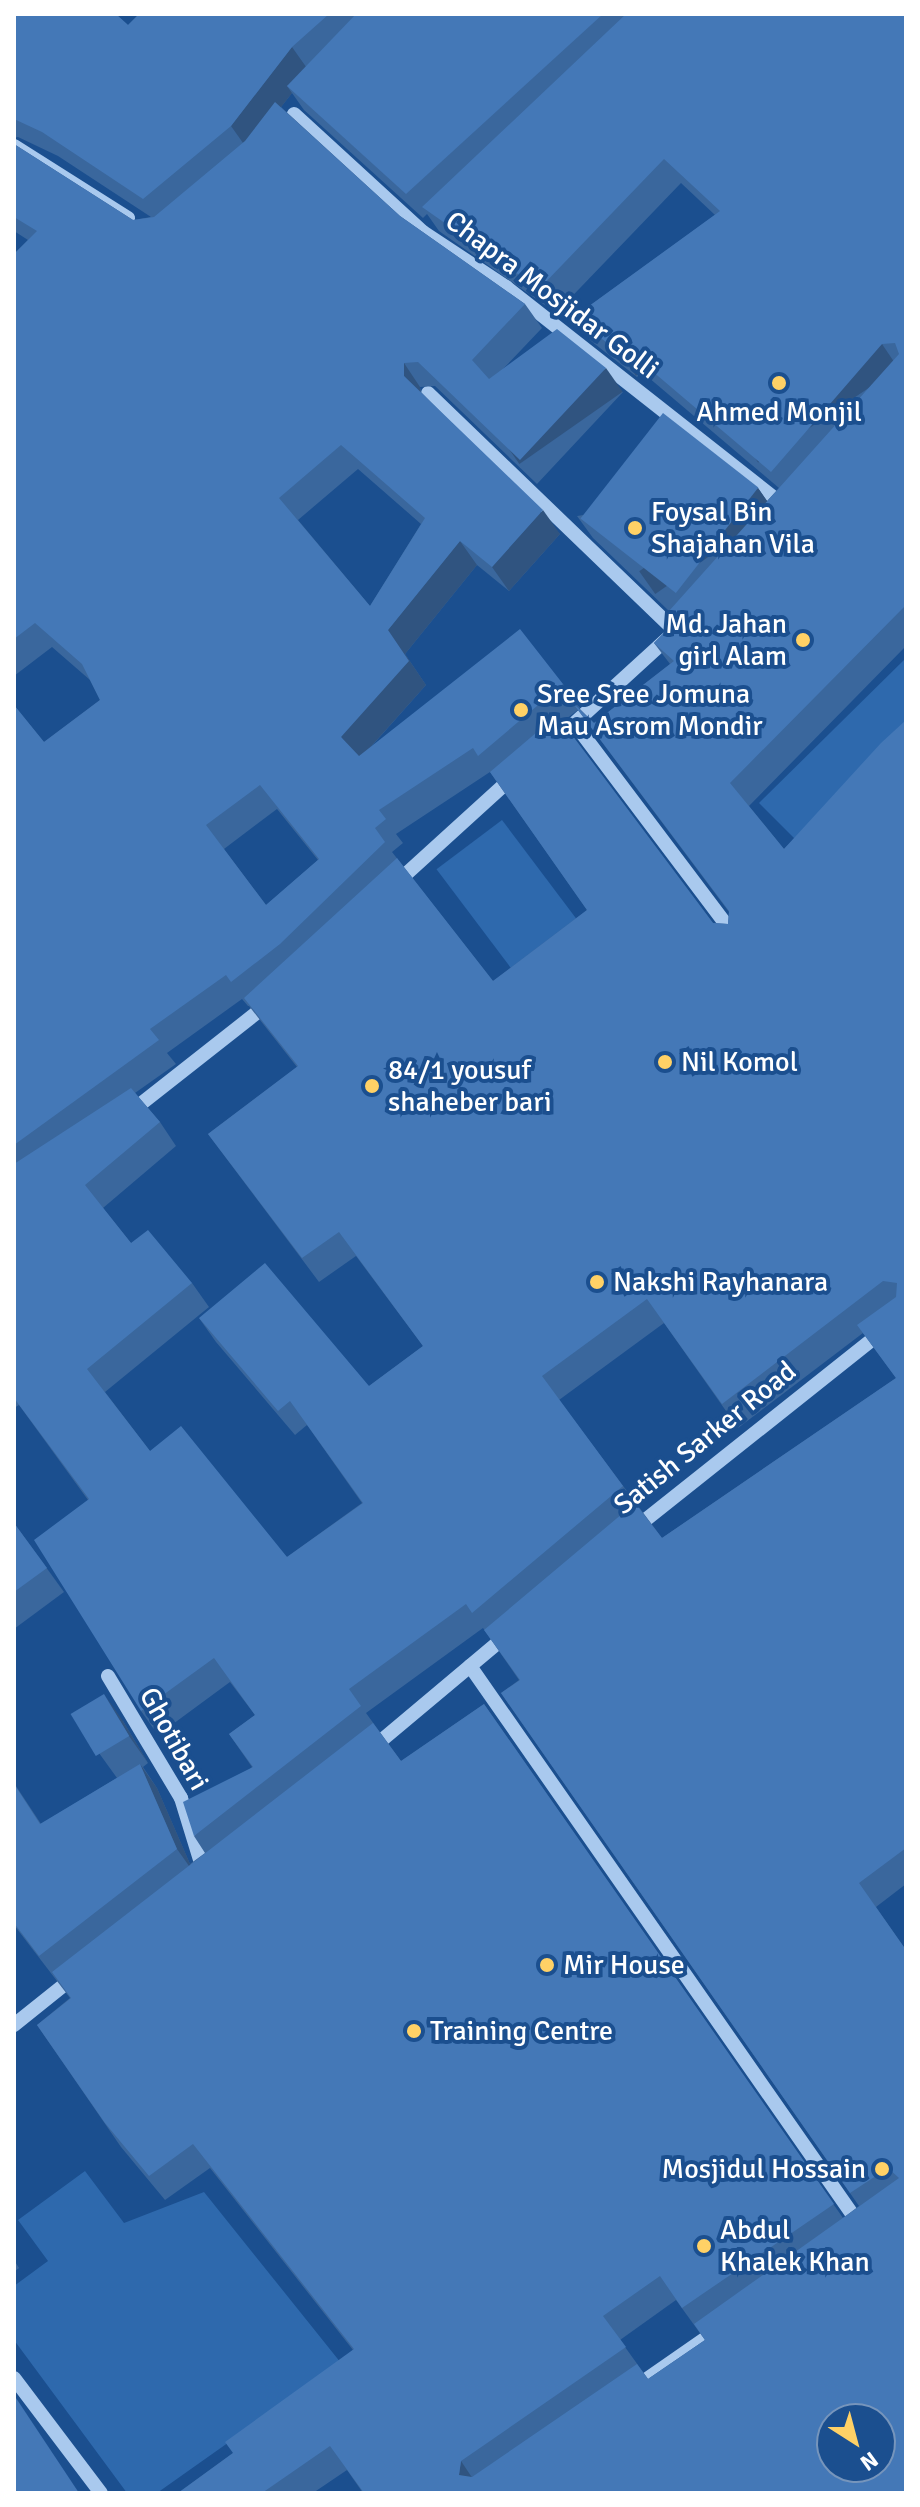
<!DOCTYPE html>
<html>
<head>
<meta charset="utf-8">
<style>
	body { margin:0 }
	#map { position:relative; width:920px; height:2507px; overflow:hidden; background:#1b4f8f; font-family:Signika,sans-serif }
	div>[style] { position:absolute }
	.green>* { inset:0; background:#2e69ad; transform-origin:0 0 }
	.minor>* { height:14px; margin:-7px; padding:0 7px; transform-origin:7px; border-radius:7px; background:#a9c9ee }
	.wall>* { inset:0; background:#3a679d }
	.shaded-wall>* { inset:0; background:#305480; transform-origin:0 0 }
	.building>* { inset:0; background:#4478b7; transform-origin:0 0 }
	.dots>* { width:22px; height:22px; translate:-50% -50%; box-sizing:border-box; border:4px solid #1b4f8f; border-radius:50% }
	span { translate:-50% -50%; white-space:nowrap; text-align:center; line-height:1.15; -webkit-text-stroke:8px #1b4f8f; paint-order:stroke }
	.street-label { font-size:28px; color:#fff }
	.poi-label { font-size:28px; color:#fff }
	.left { translate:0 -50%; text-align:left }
	.right { translate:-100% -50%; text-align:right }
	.frame { position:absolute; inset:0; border:16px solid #fff; pointer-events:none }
	.north { position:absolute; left:816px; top:2403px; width:80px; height:80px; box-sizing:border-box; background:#1b4f8f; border:2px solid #7695bc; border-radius:50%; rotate:144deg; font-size:22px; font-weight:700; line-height:32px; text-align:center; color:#fff }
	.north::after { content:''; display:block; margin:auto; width:28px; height:36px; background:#ffd166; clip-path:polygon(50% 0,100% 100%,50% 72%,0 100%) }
</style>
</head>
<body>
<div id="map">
	<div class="green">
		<i style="clip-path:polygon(906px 658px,906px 749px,805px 849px,759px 803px)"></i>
		<i style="left:502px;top:820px;width:142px;height:82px;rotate:53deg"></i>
		<i style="clip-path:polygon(85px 2171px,124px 2223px,204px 2192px,341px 2363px,157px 2493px,127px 2493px,14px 2340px,14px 2286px,48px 2261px,18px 2220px)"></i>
	</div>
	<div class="minor">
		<i style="left:294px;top:114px;width:175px;rotate:42.5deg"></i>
		<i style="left:423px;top:232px;width:100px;rotate:33.5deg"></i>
		<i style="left:506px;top:287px;width:357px;rotate:38.2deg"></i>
		<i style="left:14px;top:146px;width:135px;rotate:32.3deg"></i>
		<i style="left:428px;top:393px;width:343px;rotate:43.9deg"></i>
		<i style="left:575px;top:724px;width:268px;rotate:53deg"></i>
		<i style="left:555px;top:741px;width:156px;rotate:-42.4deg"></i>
		<i style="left:394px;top:885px;width:164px;rotate:-42.3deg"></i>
		<i style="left:128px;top:1114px;width:179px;rotate:-38.2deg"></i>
		<i style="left:634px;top:1529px;width:347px;rotate:-38.5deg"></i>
		<i style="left:470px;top:1666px;width:684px;rotate:55.12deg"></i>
		<i style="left:108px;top:1676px;width:142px;rotate:59.1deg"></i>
		<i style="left:181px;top:1798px;width:82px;rotate:72.9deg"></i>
		<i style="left:370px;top:1750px;width:179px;rotate:-40deg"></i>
		<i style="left:14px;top:2025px;width:77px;rotate:-38.7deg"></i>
		<i style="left:14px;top:2378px;width:144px;rotate:52.9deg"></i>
		<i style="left:634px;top:2388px;width:103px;rotate:-34.8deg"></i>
	</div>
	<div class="wall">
		<i style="clip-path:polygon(evenodd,14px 14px,120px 18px,128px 25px,139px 14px,906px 14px,906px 646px,749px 806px,784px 849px,906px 720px,906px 1884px,876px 1907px,906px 1950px,906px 2493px,363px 2493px,347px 2470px,313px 2493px,178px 2493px,233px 2453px,353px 2350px,210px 2168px,165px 2200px,121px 2147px,37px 2025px,70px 1998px,14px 1925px,14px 1783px,41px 1824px,117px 1778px,73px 1717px,123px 1721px,148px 1763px,143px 1767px,157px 1788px,190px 1864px,205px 1853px,194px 1836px,252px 1767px,229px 1734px,255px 1715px,230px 1682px,158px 1735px,141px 1711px,88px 1500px,19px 1405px,14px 1408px,14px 705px,44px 742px,100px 700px,90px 680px,52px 647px,14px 676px,14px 254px,28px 240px,14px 231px,14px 144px,133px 220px,151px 217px,58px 156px,18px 137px,14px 138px,14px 14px,292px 93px,304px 110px,423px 218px,427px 214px,439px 231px,556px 313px,681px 183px,715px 215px,574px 317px,591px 341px,637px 377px,642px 372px,779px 488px,767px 501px,758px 488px,577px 516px,593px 538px,669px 611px,676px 621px,654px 643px,670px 664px,594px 723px,579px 708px,580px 708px,563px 684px,370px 748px,426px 685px,405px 654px,477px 565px,509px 591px,560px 534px,421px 392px,420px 387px,435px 386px,537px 484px,623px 392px,503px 369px,542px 328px,525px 304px,400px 216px,281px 107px,292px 93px,14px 14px,358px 469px,421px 524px,370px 606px,298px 520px,358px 469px,14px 14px,578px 710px,729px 912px,728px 924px,713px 923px,562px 722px,578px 710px,14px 14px,490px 772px,587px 910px,493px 981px,392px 852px,403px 843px,396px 834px,490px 772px,14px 14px,277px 809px,318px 860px,266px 905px,224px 849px,277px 809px,14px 14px,242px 999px,248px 1006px,249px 1006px,297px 1067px,208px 1134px,319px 1282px,356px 1256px,423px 1346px,369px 1386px,199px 1318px,216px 1342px,295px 1435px,307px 1425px,362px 1503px,287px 1557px,150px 1451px,105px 1392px,209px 1307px,192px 1283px,131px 1243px,103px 1208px,176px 1146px,160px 1122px,135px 1093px,176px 1064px,167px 1053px,242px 999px,14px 14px,664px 1323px,738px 1428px,863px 1333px,896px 1378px,662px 1538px,559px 1400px,664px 1323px,14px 14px,483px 1628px,519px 1680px,501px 1693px,859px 2206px,843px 2218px,484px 1704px,401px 1761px,366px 1713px,483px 1628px,14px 14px,676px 2300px,705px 2340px,648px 2379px,620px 2340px,676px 2300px)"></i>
		<i style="clip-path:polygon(14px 1523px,64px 1592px,14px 1629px)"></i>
		<i style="clip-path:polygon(14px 2260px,19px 2268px,14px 2272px)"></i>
	</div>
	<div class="shaded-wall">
		<i style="clip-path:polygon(292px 47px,309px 71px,287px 86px,292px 93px,248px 150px,231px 126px)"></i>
		<i style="left:882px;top:344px;width:29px;height:169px;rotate:56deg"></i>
		<i style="left:625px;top:348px;width:29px;height:7px;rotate:55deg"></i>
		<i style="clip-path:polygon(404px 363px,420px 387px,421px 400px,404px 376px)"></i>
		<i style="left:606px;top:368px;width:29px;height:126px;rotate:55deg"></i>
		<i style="left:758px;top:488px;width:28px;height:145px;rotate:55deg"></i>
		<i style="clip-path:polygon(543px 510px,560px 534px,509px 591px,492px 567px)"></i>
		<i style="clip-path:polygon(460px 541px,477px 565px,405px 654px,426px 685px,358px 761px,341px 737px,388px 630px)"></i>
		<i style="clip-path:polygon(104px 1694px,123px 1721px,148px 1763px,129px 1736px)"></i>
		<i style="clip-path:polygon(140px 1764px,157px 1788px,194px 1873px,177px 1849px)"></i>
		<i style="clip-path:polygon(461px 2461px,477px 2485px,459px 2475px)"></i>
	</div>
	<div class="building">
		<i style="clip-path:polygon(14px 14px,116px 14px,128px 25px,139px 14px,329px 14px,292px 47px,231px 126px,143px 199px,42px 132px,14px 119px)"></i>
		<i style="clip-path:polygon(356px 14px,603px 14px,406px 194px,287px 86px)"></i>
		<i style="clip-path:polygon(evenodd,626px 14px,906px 14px,906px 605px,730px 783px,784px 849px,881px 743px,906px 720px,906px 1848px,859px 1883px,906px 1950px,906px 2493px,364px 2493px,330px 2446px,262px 2493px,178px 2493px,233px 2453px,225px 2442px,354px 2349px,193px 2144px,149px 2176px,105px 2123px,37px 2025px,71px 1998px,52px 1972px,373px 1723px,401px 1761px,484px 1704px,834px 2204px,682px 2308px,660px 2276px,603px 2316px,626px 2347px,461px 2461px,459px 2475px,472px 2477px,637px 2364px,648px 2379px,705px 2340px,694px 2324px,899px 2178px,888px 2168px,850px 2193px,501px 1693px,520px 1680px,484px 1630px,635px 1503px,662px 1538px,896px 1378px,857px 1325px,896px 1297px,897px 1283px,883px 1281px,722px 1404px,647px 1299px,542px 1376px,623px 1486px,472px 1613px,466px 1604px,349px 1689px,361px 1706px,194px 1836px,183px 1802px,253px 1767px,229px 1734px,255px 1715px,214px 1658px,141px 1711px,34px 1540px,89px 1499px,14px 1398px,14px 1164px,131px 1088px,160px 1122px,85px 1185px,131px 1243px,148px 1230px,192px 1283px,87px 1369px,150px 1451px,181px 1426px,287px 1557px,363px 1503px,290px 1401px,278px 1411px,199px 1318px,265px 1263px,369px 1386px,423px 1346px,339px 1232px,302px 1258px,208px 1134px,298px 1066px,244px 998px,397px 858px,493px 981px,587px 910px,490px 772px,557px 715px,713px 923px,728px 924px,729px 911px,572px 702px,594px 723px,674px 661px,654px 643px,677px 619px,669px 611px,899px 354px,895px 343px,882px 344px,771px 472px,625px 348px,620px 353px,574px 317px,720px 211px,664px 159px,539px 289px,422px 207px,626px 14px,832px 2419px,880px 2419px,880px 2467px,832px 2467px,832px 2419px)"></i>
		<i style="clip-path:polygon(evenodd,275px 102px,400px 216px,525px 304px,472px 360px,489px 379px,557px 329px,606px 368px,520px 460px,418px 362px,404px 363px,404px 376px,543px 510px,492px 567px,460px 541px,388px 630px,409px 661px,341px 737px,359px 756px,520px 629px,563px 684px,478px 756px,473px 748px,379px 810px,386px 819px,375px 828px,385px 842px,280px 944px,231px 982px,226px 975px,150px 1029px,159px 1040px,14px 1145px,14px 705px,44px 742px,100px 700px,82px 664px,35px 623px,14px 639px,14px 254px,37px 231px,14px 217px,14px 144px,133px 220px,154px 217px,245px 141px,275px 102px,341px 445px,425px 518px,370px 606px,279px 498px,341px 445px,275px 102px,260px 785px,319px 859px,266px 905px,206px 825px,260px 785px)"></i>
		<i style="left:663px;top:413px;width:121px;height:134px;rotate:38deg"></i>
		<i style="clip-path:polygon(14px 1523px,47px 1568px,14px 1592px)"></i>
		<i style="left:104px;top:1694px;width:49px;height:39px;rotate:59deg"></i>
		<i style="clip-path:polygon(140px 1764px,177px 1849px,39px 1956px,14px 1923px,14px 1784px,40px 1824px)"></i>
		<i style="clip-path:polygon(14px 2395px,79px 2493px,14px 2493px)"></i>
	</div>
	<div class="dots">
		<i style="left:779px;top:383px;background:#ffd166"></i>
		<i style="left:635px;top:528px;background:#ffd166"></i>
		<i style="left:803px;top:640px;background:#ffd166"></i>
		<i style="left:521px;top:710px;background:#ffd166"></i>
		<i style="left:665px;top:1062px;background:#ffd166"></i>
		<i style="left:372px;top:1086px;background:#ffd166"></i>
		<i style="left:597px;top:1282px;background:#ffd166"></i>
		<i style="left:547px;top:1965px;background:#ffd166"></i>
		<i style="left:414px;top:2031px;background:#ffd166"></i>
		<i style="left:882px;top:2169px;background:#ffd166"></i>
		<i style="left:704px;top:2246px;background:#ffd166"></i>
	</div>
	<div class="street-label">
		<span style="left:552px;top:295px;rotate:37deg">Chapra Mosjidar Golli</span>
		<span style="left:705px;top:1438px;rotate:-39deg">Satish Sarker Road</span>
		<span style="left:174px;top:1739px;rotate:61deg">Ghotibari</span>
	</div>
	<div class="poi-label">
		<span style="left:779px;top:412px">Ahmed Monjil</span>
		<span class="left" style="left:651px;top:528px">Foysal Bin<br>Shajahan Vila</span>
		<span class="right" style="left:787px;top:640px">Md. Jahan<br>girl Alam</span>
		<span class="left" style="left:537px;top:710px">Sree Sree Jomuna<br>Mau Asrom Mondir</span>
		<span class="left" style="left:681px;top:1062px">Nil Komol</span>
		<span class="left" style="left:388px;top:1086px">84/1 yousuf<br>shaheber bari</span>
		<span class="left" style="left:613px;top:1282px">Nakshi Rayhanara</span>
		<span class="left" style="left:563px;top:1965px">Mir House</span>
		<span class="left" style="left:430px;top:2031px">Training Centre</span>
		<span class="right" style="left:866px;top:2169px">Mosjidul Hossain</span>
		<span class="left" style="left:720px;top:2246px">Abdul<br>Khalek Khan</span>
	</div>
	<div class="frame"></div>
	<div class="north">N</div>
</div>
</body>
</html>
